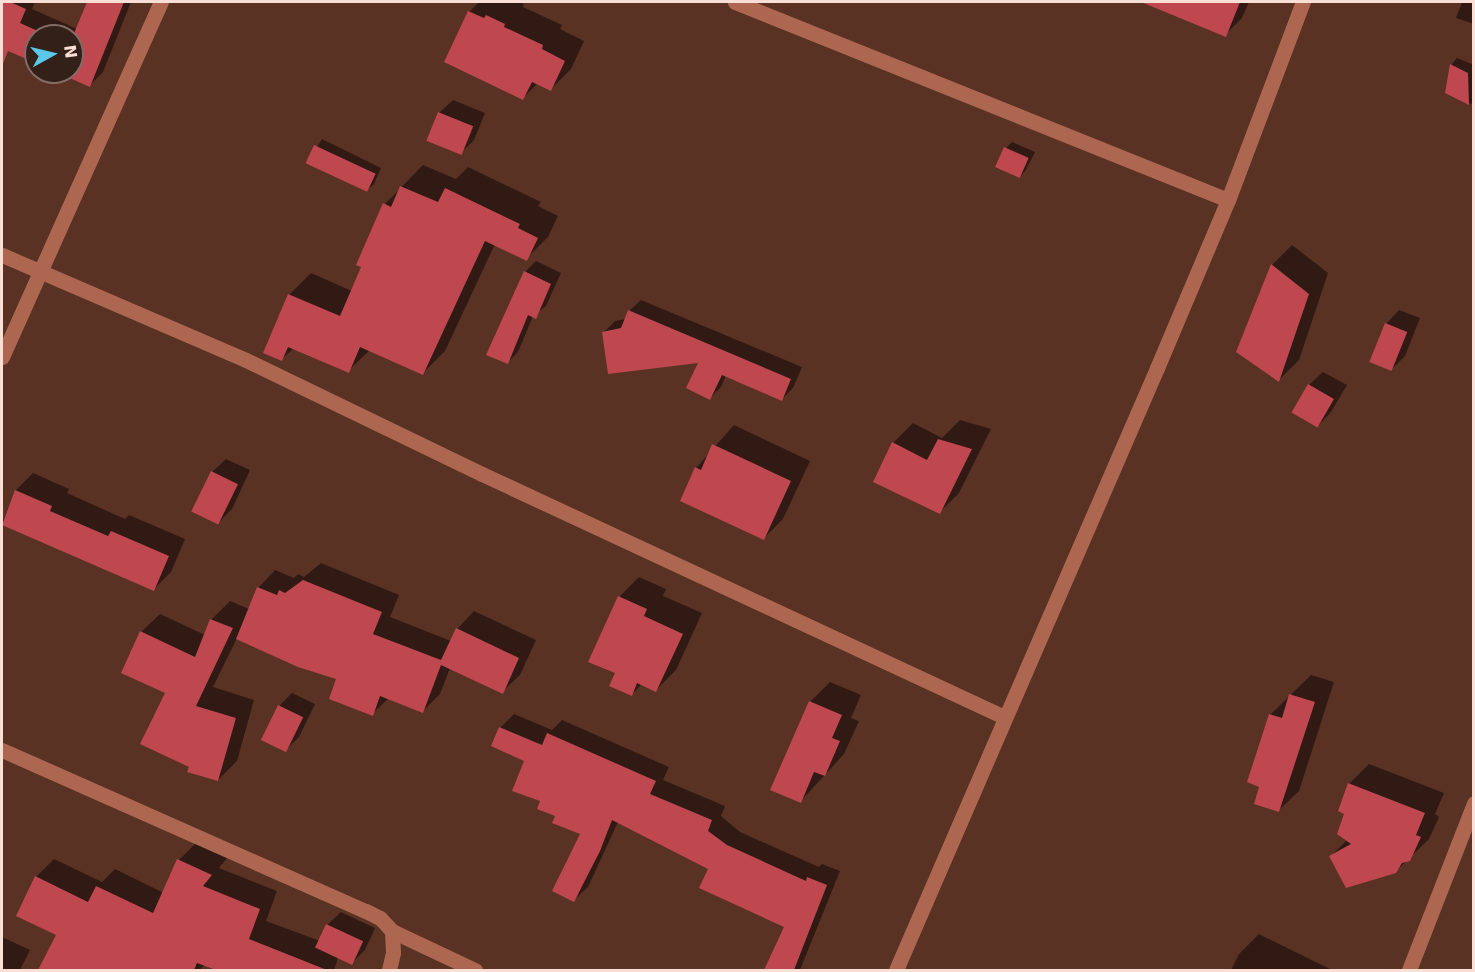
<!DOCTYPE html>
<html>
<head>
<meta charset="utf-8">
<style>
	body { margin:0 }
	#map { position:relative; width:1475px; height:972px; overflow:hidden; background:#5a3224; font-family:"DejaVu Sans",sans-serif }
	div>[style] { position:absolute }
	.shadow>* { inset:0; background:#0007 }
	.building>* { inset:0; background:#bf474f; transform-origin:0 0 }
	.minor>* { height:15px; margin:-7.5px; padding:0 7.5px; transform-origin:7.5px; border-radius:7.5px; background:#ad6750 }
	span { translate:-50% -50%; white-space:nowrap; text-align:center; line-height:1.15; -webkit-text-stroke:4.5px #322019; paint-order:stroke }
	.frame { position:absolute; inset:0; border:3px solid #fadfd6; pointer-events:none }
	.north { position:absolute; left:24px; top:24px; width:60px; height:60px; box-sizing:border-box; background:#322019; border:2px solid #826c65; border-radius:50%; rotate:82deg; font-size:16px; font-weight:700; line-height:24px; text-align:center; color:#fadfd6 }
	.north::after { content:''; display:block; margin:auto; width:21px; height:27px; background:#5bc8e7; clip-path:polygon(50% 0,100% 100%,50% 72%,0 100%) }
</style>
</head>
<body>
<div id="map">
	<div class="shadow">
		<i style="clip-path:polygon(2px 2px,35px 2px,32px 9px,77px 29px,89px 2px,131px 2px,103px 72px,90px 85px,60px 72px,72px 72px,72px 36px,36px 36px,36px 61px,5px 47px,2px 50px)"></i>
		<i style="clip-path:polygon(479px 2px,519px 2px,524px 4px,523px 7px,562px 25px,560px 29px,584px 41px,571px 69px,551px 89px,538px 83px,523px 98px,469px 12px)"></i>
		<i style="clip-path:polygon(1170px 2px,1249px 2px,1242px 18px,1225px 35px,1166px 11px)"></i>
		<i style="clip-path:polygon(1462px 2px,1474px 2px,1474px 24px,1456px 18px)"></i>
		<i style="clip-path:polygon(1457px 58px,1474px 65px,1474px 101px,1471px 104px,1446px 92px,1451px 65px)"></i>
		<i style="clip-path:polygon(453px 100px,485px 113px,474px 140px,461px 153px,439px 113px)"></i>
		<i style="clip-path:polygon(322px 139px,381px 168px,374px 184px,367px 190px,308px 162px)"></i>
		<i style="clip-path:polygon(1012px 142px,1035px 152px,1026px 170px,1020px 177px,1006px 148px)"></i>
		<i style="clip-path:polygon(423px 165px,456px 179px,468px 167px,541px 202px,538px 206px,558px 216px,548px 237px,526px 259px,495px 244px,445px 351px,423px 373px,370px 350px,348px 371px,294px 348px,282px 359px,289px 295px,311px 273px,352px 291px,385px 204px)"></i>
		<i style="clip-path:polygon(1292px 245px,1328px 273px,1299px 360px,1279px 380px,1237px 351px,1272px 265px)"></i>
		<i style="clip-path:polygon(536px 261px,561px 273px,546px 306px,533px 316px,518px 352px,508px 362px,525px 272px)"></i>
		<i style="clip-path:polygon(641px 300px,802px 367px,793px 388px,782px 399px,726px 375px,721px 387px,710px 398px,701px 361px,604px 332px,615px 321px,626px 319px,629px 311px)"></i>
		<i style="clip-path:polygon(1399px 310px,1420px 318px,1405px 356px,1392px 369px,1386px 324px)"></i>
		<i style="clip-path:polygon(1323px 372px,1347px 385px,1331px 412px,1318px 426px,1309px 385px)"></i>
		<i style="clip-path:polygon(960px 420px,991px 429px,959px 493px,939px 513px,893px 443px,913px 423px,942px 438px)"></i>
		<i style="clip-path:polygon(734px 425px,810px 461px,783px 519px,763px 539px,696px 468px)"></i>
		<i style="clip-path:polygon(226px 459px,250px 470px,232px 509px,218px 523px,212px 472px)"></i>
		<i style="clip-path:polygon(33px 473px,69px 489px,67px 493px,125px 519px,129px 515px,185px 539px,171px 572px,154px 589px,2px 523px,16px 490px)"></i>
		<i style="clip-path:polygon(321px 563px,399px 595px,390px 617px,451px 641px,457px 629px,474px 611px,536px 640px,520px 675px,502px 692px,450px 668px,440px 694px,423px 711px,389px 698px,372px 714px,338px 678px,237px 638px,213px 687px,254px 700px,237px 761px,218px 780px,190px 767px,167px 692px,141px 632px,160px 614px,205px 635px,211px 620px,230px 601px,249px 609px,258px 588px,275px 570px,294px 578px,298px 574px,304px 577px)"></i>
		<i style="clip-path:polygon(639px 577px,666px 589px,663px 596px,702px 613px,676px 670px,656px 690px,642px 684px,632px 694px,617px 673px,619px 597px)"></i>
		<i style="clip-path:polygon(1311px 675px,1334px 682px,1299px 791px,1279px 810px,1261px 786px,1270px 715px)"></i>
		<i style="clip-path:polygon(830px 682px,861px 695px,851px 718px,859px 721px,844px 754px,800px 802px,810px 702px)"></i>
		<i style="clip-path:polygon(292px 693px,315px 704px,299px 737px,285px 751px,279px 706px)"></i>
		<i style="clip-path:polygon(514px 714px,552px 730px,562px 720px,669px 767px,663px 780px,725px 806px,721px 816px,740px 832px,819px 867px,822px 864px,840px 871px,800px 970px,767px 970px,786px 926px,710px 868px,618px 822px,588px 887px,574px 900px,582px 834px,542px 801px,526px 760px,500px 728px)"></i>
		<i style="clip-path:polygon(1369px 764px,1444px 793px,1435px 814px,1439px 817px,1429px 839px,1395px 872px,1331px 856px,1347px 840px,1346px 813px,1349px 784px)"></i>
		<i style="clip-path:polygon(197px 842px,228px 857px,219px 868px,277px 891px,266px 921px,320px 941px,327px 925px,341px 912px,375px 928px,365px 950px,351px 964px,338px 958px,334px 970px,220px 970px,205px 964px,200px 970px,46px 970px,41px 968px,58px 934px,36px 877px,54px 859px,102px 882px,115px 869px,164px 893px,179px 860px)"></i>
		<i style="clip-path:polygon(1259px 934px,1332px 970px,1231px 970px,1239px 954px)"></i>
		<i style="clip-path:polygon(2px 937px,30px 950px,20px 970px,2px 970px)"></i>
	</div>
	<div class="building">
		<i style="clip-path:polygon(2px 2px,10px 2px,26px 9px,20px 23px,49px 36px,36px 36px,36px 63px,8px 51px,2px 66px)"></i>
		<i style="clip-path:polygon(87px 2px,124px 2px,90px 87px,56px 72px,72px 72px,72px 38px)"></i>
		<i style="clip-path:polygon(1141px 2px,1240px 2px,1226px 37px)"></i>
		<i style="clip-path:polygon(468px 11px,484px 18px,486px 15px,505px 24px,504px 27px,543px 45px,542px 49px,565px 61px,551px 91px,532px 82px,523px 100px,444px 62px)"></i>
		<i style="clip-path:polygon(1450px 64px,1468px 73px,1469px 105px,1445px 93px)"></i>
		<i style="left:438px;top:112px;width:38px;height:31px;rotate:22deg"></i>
		<i style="left:314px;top:145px;width:68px;height:20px;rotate:25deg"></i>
		<i style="left:1004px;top:147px;width:27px;height:22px;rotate:24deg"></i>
		<i style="clip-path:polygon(400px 186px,438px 202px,445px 188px,520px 224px,518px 228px,538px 238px,527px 261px,485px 241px,423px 375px,360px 347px,349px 373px,288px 347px,282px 361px,263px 353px,288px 294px,340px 316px,361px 267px,356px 265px,383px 203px,391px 207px)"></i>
		<i style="clip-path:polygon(1271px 264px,1309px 294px,1279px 382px,1236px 352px)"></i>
		<i style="clip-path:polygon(524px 271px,551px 284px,536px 319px,528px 315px,508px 364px,486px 355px)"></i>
		<i style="clip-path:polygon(628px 310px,791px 379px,782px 401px,722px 375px,710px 400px,686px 388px,698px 363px,608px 374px,602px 332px,621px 328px)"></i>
		<i style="left:1385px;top:323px;width:24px;height:42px;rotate:22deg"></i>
		<i style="left:1308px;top:384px;width:30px;height:33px;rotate:30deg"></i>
		<i style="clip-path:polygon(938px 439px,972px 449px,940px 514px,873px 482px,892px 442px,927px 460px)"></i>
		<i style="clip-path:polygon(712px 444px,791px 481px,764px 540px,680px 501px,695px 467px,701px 470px)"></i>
		<i style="left:211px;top:471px;width:30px;height:45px;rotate:26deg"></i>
		<i style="clip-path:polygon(15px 490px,52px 506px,50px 511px,108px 536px,111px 531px,169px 556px,154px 591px,2px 525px)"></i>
		<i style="clip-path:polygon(303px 580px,382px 612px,373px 634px,441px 660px,456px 628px,519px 658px,503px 694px,441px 665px,423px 713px,380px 696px,373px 716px,329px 699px,336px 679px,298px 667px,236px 639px,257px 587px,277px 595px,279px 590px,285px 593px)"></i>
		<i style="clip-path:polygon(618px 596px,647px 609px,644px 616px,683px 634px,656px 692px,637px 683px,632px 696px,609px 686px,615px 673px,588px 662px)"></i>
		<i style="clip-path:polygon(210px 619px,233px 628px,196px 706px,236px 718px,218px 781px,187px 772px,189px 767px,140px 744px,165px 693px,121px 673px,140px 631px,195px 657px)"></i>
		<i style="clip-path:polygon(1289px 694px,1315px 702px,1279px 812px,1254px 804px,1259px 787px,1247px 782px,1269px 714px,1282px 718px)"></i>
		<i style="clip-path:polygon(809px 701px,842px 715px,832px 738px,840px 741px,825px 776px,814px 772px,801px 803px,770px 790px)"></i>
		<i style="left:278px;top:705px;width:28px;height:39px;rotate:26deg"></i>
		<i style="clip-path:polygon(499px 727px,542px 745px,547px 733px,656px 781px,650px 794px,712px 820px,708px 831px,727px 845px,806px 881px,807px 877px,827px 885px,794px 970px,764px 970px,784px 927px,699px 888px,708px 869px,612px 820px,600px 851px,574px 902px,552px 891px,580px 834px,552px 823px,555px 816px,537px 809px,540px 801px,512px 791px,524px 761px,491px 746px)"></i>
		<i style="clip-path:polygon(1348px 783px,1425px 813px,1416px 835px,1421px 837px,1410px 861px,1402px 863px,1396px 873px,1346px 888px,1329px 856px,1351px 844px,1337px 834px,1344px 814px,1338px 811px)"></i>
		<i style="clip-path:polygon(177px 859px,212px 875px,203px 886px,260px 909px,249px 939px,327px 970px,216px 970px,197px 963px,194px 970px,38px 970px,56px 935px,16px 916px,35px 876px,88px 902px,96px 886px,153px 913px)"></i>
		<i style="left:326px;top:924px;width:41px;height:26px;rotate:25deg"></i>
	</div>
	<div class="minor">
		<i style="left:735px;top:2px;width:531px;rotate:21.88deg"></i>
		<i style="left:2px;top:255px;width:266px;rotate:23.3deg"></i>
		<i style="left:246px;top:360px;width:262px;rotate:25.8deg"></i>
		<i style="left:482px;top:474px;width:576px;rotate:24.96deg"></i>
		<i style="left:2px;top:357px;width:389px;rotate:-65.9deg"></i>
		<i style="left:2px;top:750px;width:398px;rotate:23.9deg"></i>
		<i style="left:366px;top:911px;width:16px;rotate:27deg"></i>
		<i style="left:380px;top:918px;width:18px;rotate:47deg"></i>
		<i style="left:392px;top:931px;width:92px;rotate:25.2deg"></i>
		<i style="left:389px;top:970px;width:18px;rotate:-77deg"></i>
		<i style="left:393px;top:952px;width:21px;rotate:-93deg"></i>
		<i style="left:896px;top:970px;width:656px;rotate:-66.56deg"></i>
		<i style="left:1157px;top:368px;width:182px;rotate:-67.1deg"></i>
		<i style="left:1228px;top:200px;width:212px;rotate:-69.3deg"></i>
		<i style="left:1409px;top:970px;width:179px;rotate:-68.7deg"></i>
	</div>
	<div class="frame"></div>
	<div class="north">N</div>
</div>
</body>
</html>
